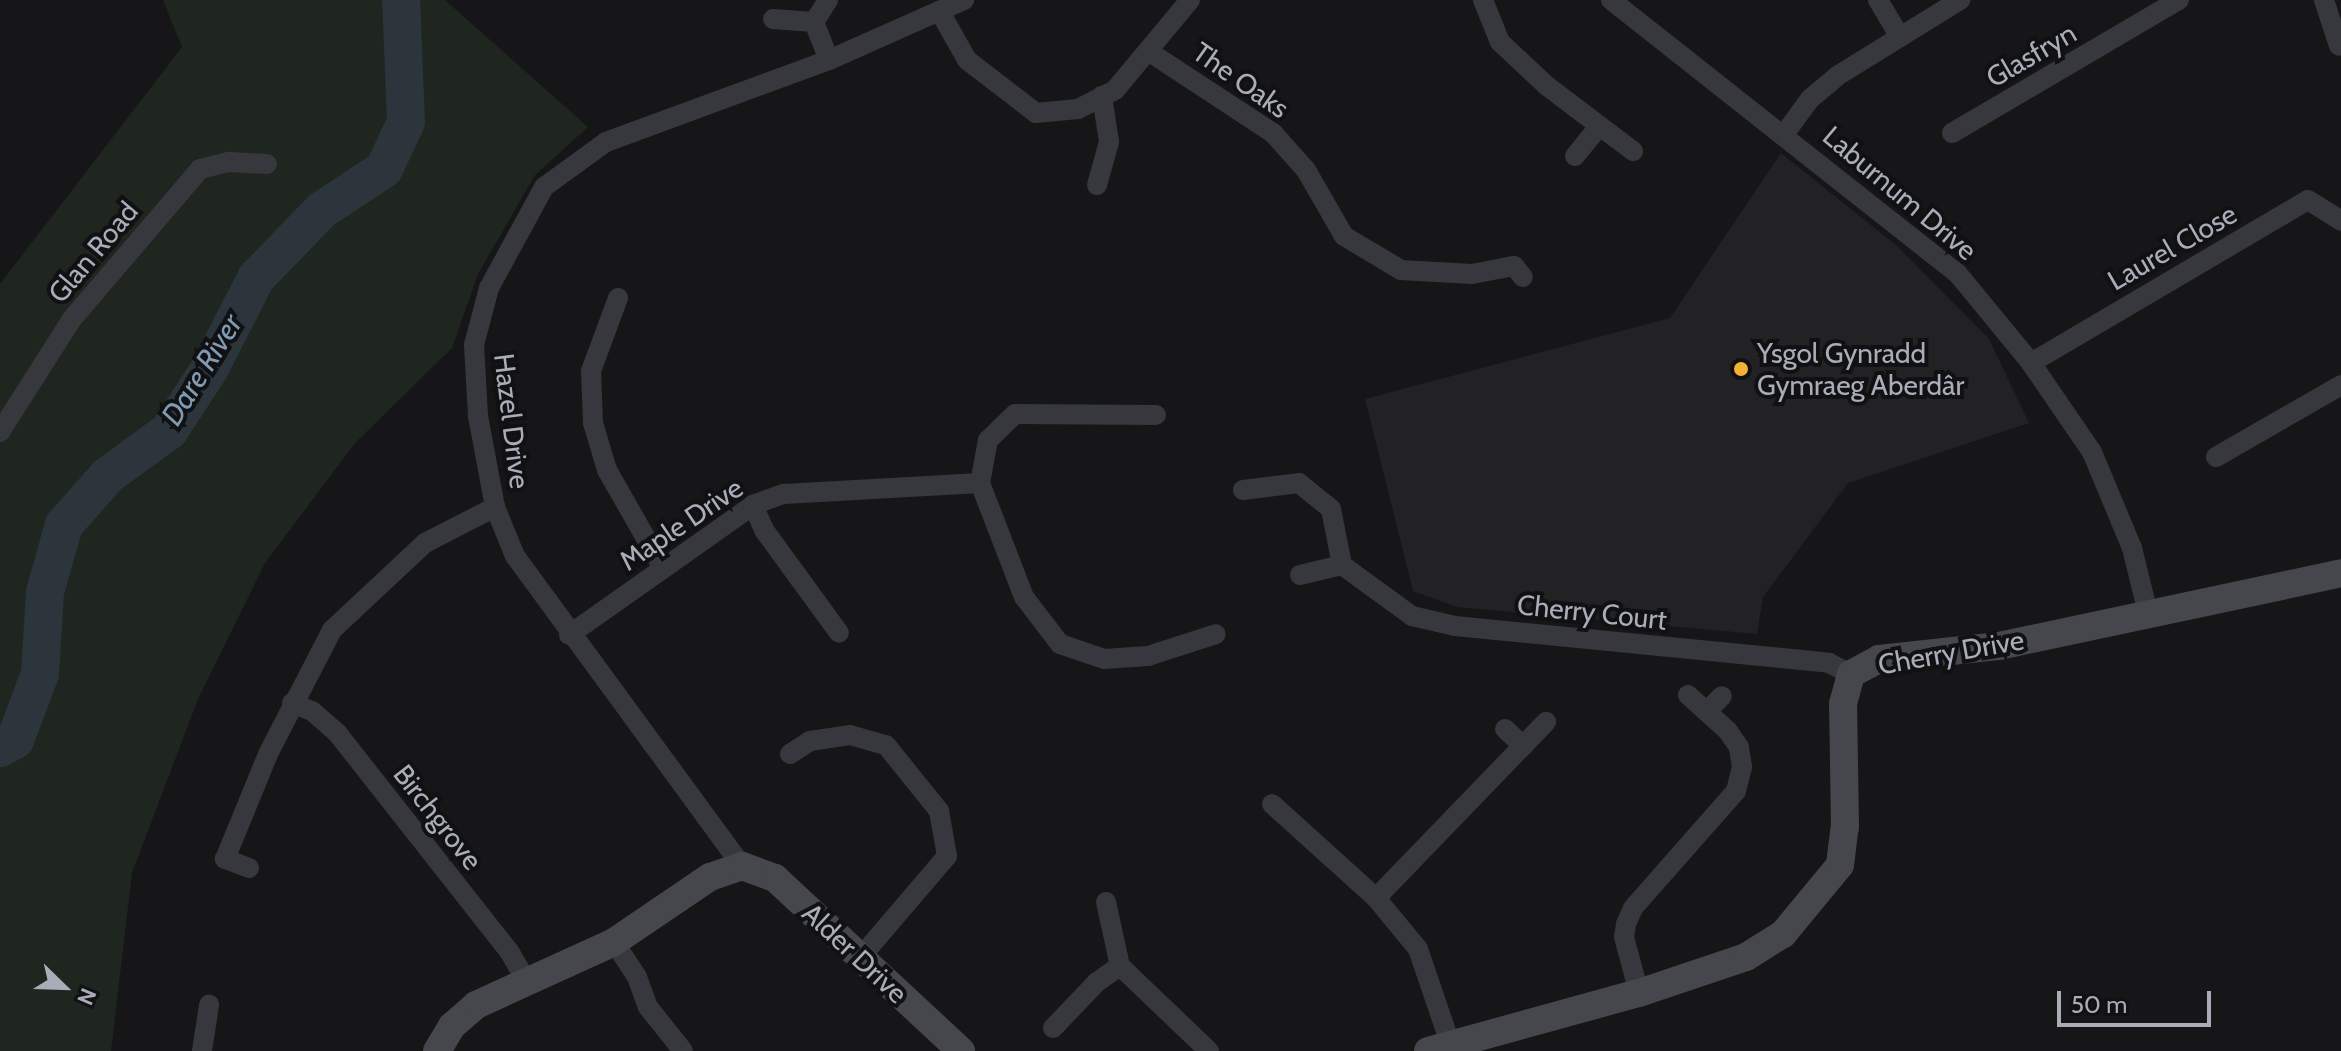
<!DOCTYPE html>
<html>
<head>
<meta charset="utf-8">
<style>
	body { margin:0 }
	#map { position:relative; width:2341px; height:1051px; overflow:hidden; background:#161618; font-family:Cabin,sans-serif }
	div>[style] { position:absolute }
	.built>* { inset:0; background:#222225 }
	.green>* { inset:0; background:#1e261f }
	.river>* { height:38px; margin:-19px; padding:0 19px; transform-origin:19px; border-radius:19px; background:#2c353c }
	.street>* { height:20px; margin:-10px; padding:0 10px; transform-origin:10px; border-radius:10px; background:#37383d }
	.secondary>* { height:28px; margin:-14px; padding:0 14px; transform-origin:14px; border-radius:14px; background:#45474d }
	.dots>* { width:22px; height:22px; translate:-50% -50%; box-sizing:border-box; border:4px solid #111113; border-radius:50% }
	span { translate:-50% -50%; white-space:nowrap; text-align:center; line-height:1.15; -webkit-text-stroke:8px #111113; paint-order:stroke }
	.street-label { font-size:28px; color:#a8adb8 }
	.poi-label { font-size:28px; color:#a8adb8 }
	.left { translate:0 -50%; text-align:left }
	.water-label { font-size:30px; color:#7f9bb3; font-style:italic }
	.north { position:absolute; left:24px; top:947px; width:80px; height:80px; -webkit-text-stroke:6px #111113; paint-order:stroke; rotate:113deg; font-size:22px; font-weight:700; line-height:32px; text-align:center; color:#a8adb8 }
	.north::after { content:''; display:block; margin:auto; width:28px; height:36px; background:#a8adb8; clip-path:polygon(50% 0,100% 100%,50% 72%,0 100%) }
	.scale { position:absolute; left:2057px; top:991px; width:154px; height:36px; box-sizing:border-box; border:4px solid #a8adb8; border-top:0; padding-left:10px; font-size:24px; line-height:28px; white-space:nowrap; color:#a8adb8; -webkit-text-stroke:6px #111113; paint-order:stroke }
</style>
</head>
<body>
<div id="map">
	<div class="built">
		<i style="clip-path:polygon(1781px 153px,1897px 246px,1989px 339px,2029px 423px,1848px 483px,1763px 597px,1757px 634px,1457px 607px,1413px 591px,1365px 399px,1670px 318px)"></i>
	</div>
	<div class="green">
		<i style="clip-path:polygon(163px 0,445px 0,588px 127px,535px 175px,478px 274px,452px 348px,355px 443px,265px 563px,198px 699px,132px 873px,111px 1051px,0 1051px,0 284px,182px 47px)"></i>
	</div>
	<div class="river">
		<i style="left:0;top:748px;width:17px;rotate:-28deg"></i>
		<i style="left:15px;top:740px;width:71px;rotate:-69.3deg"></i>
		<i style="left:40px;top:674px;width:82px;rotate:-86.5deg"></i>
		<i style="left:45px;top:592px;width:70px;rotate:-74.2deg"></i>
		<i style="left:64px;top:525px;width:65px;rotate:-48.7deg"></i>
		<i style="left:107px;top:476px;width:77px;rotate:-36deg"></i>
		<i style="left:169px;top:431px;width:75px;rotate:-56.9deg"></i>
		<i style="left:210px;top:368px;width:101px;rotate:-62.9deg"></i>
		<i style="left:256px;top:278px;width:95px;rotate:-45.9deg"></i>
		<i style="left:322px;top:210px;width:74px;rotate:-33.5deg"></i>
		<i style="left:384px;top:169px;width:52px;rotate:-64.9deg"></i>
		<i style="left:406px;top:122px;width:122px;rotate:-92.3deg"></i>
	</div>
	<div class="street">
		<i style="left:828px;top:0;width:26px;rotate:122deg"></i>
		<i style="left:814px;top:22px;width:41px;rotate:68.5deg"></i>
		<i style="left:1483px;top:0;width:45px;rotate:68deg"></i>
		<i style="left:1500px;top:42px;width:64px;rotate:43.1deg"></i>
		<i style="left:1547px;top:86px;width:108px;rotate:37.1deg"></i>
		<i style="left:1611px;top:0;width:442px;rotate:38.3deg"></i>
		<i style="left:1958px;top:274px;width:115px;rotate:50.6deg"></i>
		<i style="left:2031px;top:363px;width:108px;rotate:55.6deg"></i>
		<i style="left:2092px;top:452px;width:104px;rotate:67.4deg"></i>
		<i style="left:2132px;top:548px;width:67px;rotate:76.2deg"></i>
		<i style="left:1878px;top:0;width:43px;rotate:59.3deg"></i>
		<i style="left:2324px;top:0;width:48px;rotate:71.9deg"></i>
		<i style="left:940px;top:12px;width:55px;rotate:60.6deg"></i>
		<i style="left:967px;top:60px;width:87px;rotate:37.5deg"></i>
		<i style="left:1036px;top:113px;width:42px;rotate:-5.4deg"></i>
		<i style="left:1078px;top:109px;width:42px;rotate:-27.2deg"></i>
		<i style="left:1115px;top:90px;width:117px;rotate:-50.2deg"></i>
		<i style="left:773px;top:19px;width:41px;rotate:4.2deg"></i>
		<i style="left:1151px;top:53px;width:146px;rotate:33.3deg"></i>
		<i style="left:1273px;top:133px;width:50px;rotate:48.3deg"></i>
		<i style="left:1306px;top:170px;width:76px;rotate:60.1deg"></i>
		<i style="left:1344px;top:236px;width:66px;rotate:30.8deg"></i>
		<i style="left:1401px;top:270px;width:71px;rotate:3.2deg"></i>
		<i style="left:1472px;top:274px;width:43px;rotate:-10.8deg"></i>
		<i style="left:1514px;top:266px;width:14px;rotate:51deg"></i>
		<i style="left:1785px;top:133px;width:42px;rotate:-53.7deg"></i>
		<i style="left:1810px;top:99px;width:35px;rotate:-40deg"></i>
		<i style="left:1837px;top:76px;width:145px;rotate:-31.7deg"></i>
		<i style="left:1952px;top:133px;width:263px;rotate:-30.4deg"></i>
		<i style="left:1575px;top:156px;width:38px;rotate:-51deg"></i>
		<i style="left:1097px;top:185px;width:45px;rotate:-74.4deg"></i>
		<i style="left:1109px;top:142px;width:47px;rotate:-98.7deg"></i>
		<i style="left:618px;top:298px;width:78px;rotate:110.3deg"></i>
		<i style="left:591px;top:371px;width:52px;rotate:87.8deg"></i>
		<i style="left:593px;top:423px;width:49px;rotate:73.4deg"></i>
		<i style="left:607px;top:470px;width:113px;rotate:60.3deg"></i>
		<i style="left:2031px;top:363px;width:321px;rotate:-30.5deg"></i>
		<i style="left:2308px;top:200px;width:39px;rotate:32deg"></i>
		<i style="left:1156px;top:415px;width:141px;rotate:-179.6deg"></i>
		<i style="left:1015px;top:414px;width:37px;rotate:136deg"></i>
		<i style="left:988px;top:440px;width:44px;rotate:100.5deg"></i>
		<i style="left:980px;top:483px;width:122px;rotate:68.9deg"></i>
		<i style="left:1024px;top:597px;width:59px;rotate:52.5deg"></i>
		<i style="left:1060px;top:644px;width:46px;rotate:18.8deg"></i>
		<i style="left:1104px;top:659px;width:44px;rotate:-3.9deg"></i>
		<i style="left:1148px;top:656px;width:71px;rotate:-17.9deg"></i>
		<i style="left:0;top:432px;width:134px;rotate:-57.5deg"></i>
		<i style="left:72px;top:319px;width:197px;rotate:-49.5deg"></i>
		<i style="left:200px;top:169px;width:30px;rotate:-14deg"></i>
		<i style="left:229px;top:162px;width:38px;rotate:3deg"></i>
		<i style="left:2216px;top:457px;width:144px;rotate:-29.9deg"></i>
		<i style="left:1243px;top:490px;width:56px;rotate:-7.1deg"></i>
		<i style="left:1299px;top:483px;width:41px;rotate:39.1deg"></i>
		<i style="left:1331px;top:509px;width:57px;rotate:78.9deg"></i>
		<i style="left:1342px;top:565px;width:87px;rotate:36.1deg"></i>
		<i style="left:1412px;top:616px;width:44px;rotate:13.1deg"></i>
		<i style="left:1455px;top:626px;width:376px;rotate:5.6deg"></i>
		<i style="left:1829px;top:663px;width:25px;rotate:27deg"></i>
		<i style="left:753px;top:505px;width:27px;rotate:66deg"></i>
		<i style="left:764px;top:530px;width:127px;rotate:53.9deg"></i>
		<i style="left:1300px;top:575px;width:43px;rotate:-13.4deg"></i>
		<i style="left:569px;top:635px;width:225px;rotate:-35.2deg"></i>
		<i style="left:753px;top:505px;width:33px;rotate:-20deg"></i>
		<i style="left:784px;top:494px;width:196px;rotate:-3.2deg"></i>
		<i style="left:292px;top:703px;width:22px;rotate:22deg"></i>
		<i style="left:312px;top:711px;width:35px;rotate:41deg"></i>
		<i style="left:338px;top:734px;width:276px;rotate:51.8deg"></i>
		<i style="left:509px;top:951px;width:34px;rotate:60deg"></i>
		<i style="left:1707px;top:711px;width:21px;rotate:-45deg"></i>
		<i style="left:1505px;top:729px;width:25px;rotate:43deg"></i>
		<i style="left:790px;top:754px;width:24px;rotate:-33deg"></i>
		<i style="left:810px;top:741px;width:40px;rotate:-8.5deg"></i>
		<i style="left:850px;top:735px;width:37px;rotate:16deg"></i>
		<i style="left:886px;top:745px;width:85px;rotate:51.2deg"></i>
		<i style="left:939px;top:811px;width:46px;rotate:79.9deg"></i>
		<i style="left:947px;top:856px;width:134px;rotate:130.5deg"></i>
		<i style="left:1272px;top:804px;width:140px;rotate:42.1deg"></i>
		<i style="left:1376px;top:898px;width:66px;rotate:50.5deg"></i>
		<i style="left:1418px;top:949px;width:99px;rotate:71.2deg"></i>
		<i style="left:742px;top:866px;width:384px;rotate:-126.2deg"></i>
		<i style="left:515px;top:556px;width:53px;rotate:-112.2deg"></i>
		<i style="left:495px;top:507px;width:93px;rotate:-100.6deg"></i>
		<i style="left:478px;top:416px;width:71px;rotate:-93.2deg"></i>
		<i style="left:474px;top:345px;width:59px;rotate:-75.3deg"></i>
		<i style="left:489px;top:288px;width:115px;rotate:-61.4deg"></i>
		<i style="left:544px;top:187px;width:77px;rotate:-36deg"></i>
		<i style="left:606px;top:142px;width:238px;rotate:-20.2deg"></i>
		<i style="left:829px;top:60px;width:148px;rotate:-24deg"></i>
		<i style="left:249px;top:868px;width:26px;rotate:-159deg"></i>
		<i style="left:225px;top:859px;width:113px;rotate:-67.7deg"></i>
		<i style="left:268px;top:754px;width:140px;rotate:-62.7deg"></i>
		<i style="left:332px;top:630px;width:127px;rotate:-43.1deg"></i>
		<i style="left:425px;top:543px;width:79px;rotate:-27.2deg"></i>
		<i style="left:1376px;top:898px;width:245px;rotate:-46deg"></i>
		<i style="left:1106px;top:902px;width:66px;rotate:77.7deg"></i>
		<i style="left:1120px;top:966px;width:123px;rotate:43.7deg"></i>
		<i style="left:614px;top:942px;width:42px;rotate:56.7deg"></i>
		<i style="left:637px;top:977px;width:32px;rotate:70deg"></i>
		<i style="left:648px;top:1007px;width:56px;rotate:51.5deg"></i>
		<i style="left:1639px;top:993px;width:58px;rotate:-105deg"></i>
		<i style="left:1624px;top:937px;width:13px;rotate:-81deg"></i>
		<i style="left:1626px;top:924px;width:17px;rotate:-66deg"></i>
		<i style="left:1633px;top:908px;width:156px;rotate:-48.6deg"></i>
		<i style="left:1736px;top:791px;width:25px;rotate:-76deg"></i>
		<i style="left:1742px;top:767px;width:20px;rotate:-99deg"></i>
		<i style="left:1739px;top:747px;width:19px;rotate:-125deg"></i>
		<i style="left:1728px;top:731px;width:54px;rotate:-138deg"></i>
		<i style="left:1053px;top:1028px;width:64px;rotate:-46.3deg"></i>
		<i style="left:1097px;top:982px;width:28px;rotate:-35deg"></i>
		<i style="left:202px;top:1051px;width:47px;rotate:-81.3deg"></i>
	</div>
	<div class="secondary">
		<i style="left:437px;top:1051px;width:29px;rotate:-59deg"></i>
		<i style="left:452px;top:1026px;width:32px;rotate:-41deg"></i>
		<i style="left:476px;top:1005px;width:152px;rotate:-24.5deg"></i>
		<i style="left:614px;top:942px;width:116px;rotate:-34.1deg"></i>
		<i style="left:710px;top:877px;width:34px;rotate:-19deg"></i>
		<i style="left:742px;top:866px;width:35px;rotate:20deg"></i>
		<i style="left:775px;top:878px;width:254px;rotate:42.9deg"></i>
		<i style="left:1428px;top:1051px;width:219px;rotate:-15.4deg"></i>
		<i style="left:1639px;top:993px;width:113px;rotate:-18.6deg"></i>
		<i style="left:1746px;top:957px;width:44px;rotate:-31.9deg"></i>
		<i style="left:1783px;top:934px;width:89px;rotate:-50.4deg"></i>
		<i style="left:1840px;top:865px;width:38px;rotate:-83deg"></i>
		<i style="left:1845px;top:827px;width:123px;rotate:-90.9deg"></i>
		<i style="left:1843px;top:704px;width:31px;rotate:-75deg"></i>
		<i style="left:1851px;top:674px;width:32px;rotate:-28deg"></i>
		<i style="left:1879px;top:659px;width:121px;rotate:-6.2deg"></i>
		<i style="left:1999px;top:646px;width:350px;rotate:-12deg"></i>
	</div>
	<div class="dots">
		<i style="left:1741px;top:369px;background:#f2b134"></i>
	</div>
	<div class="street-label">
		<span style="left:2031px;top:55px;rotate:-30deg">Glasfryn</span>
		<span style="left:1241px;top:80px;rotate:35deg">The Oaks</span>
		<span style="left:1900px;top:193px;rotate:40deg">Laburnum Drive</span>
		<span style="left:2172px;top:247px;rotate:-30deg">Laurel Close</span>
		<span style="left:93px;top:252px;rotate:-50deg">Glan Road</span>
		<span style="left:512px;top:421px;rotate:83deg">Hazel Drive</span>
		<span style="left:681px;top:524px;rotate:-34deg">Maple Drive</span>
		<span style="left:1592px;top:612px;rotate:6deg">Cherry Court</span>
		<span style="left:1951px;top:652px;rotate:-10deg">Cherry Drive</span>
		<span style="left:438px;top:817px;rotate:52deg">Birchgrove</span>
		<span style="left:855px;top:953px;rotate:43deg">Alder Drive</span>
	</div>
	<div class="poi-label">
		<span class="left" style="left:1757px;top:369px">Ysgol Gynradd<br>Gymraeg Aberdâr</span>
	</div>
	<div class="water-label">
		<span style="left:202px;top:370px;rotate:-58deg">Dare River</span>
	</div>
	<div class="north">N</div>
	<div class="scale">50 m</div>
</div>
</body>
</html>
